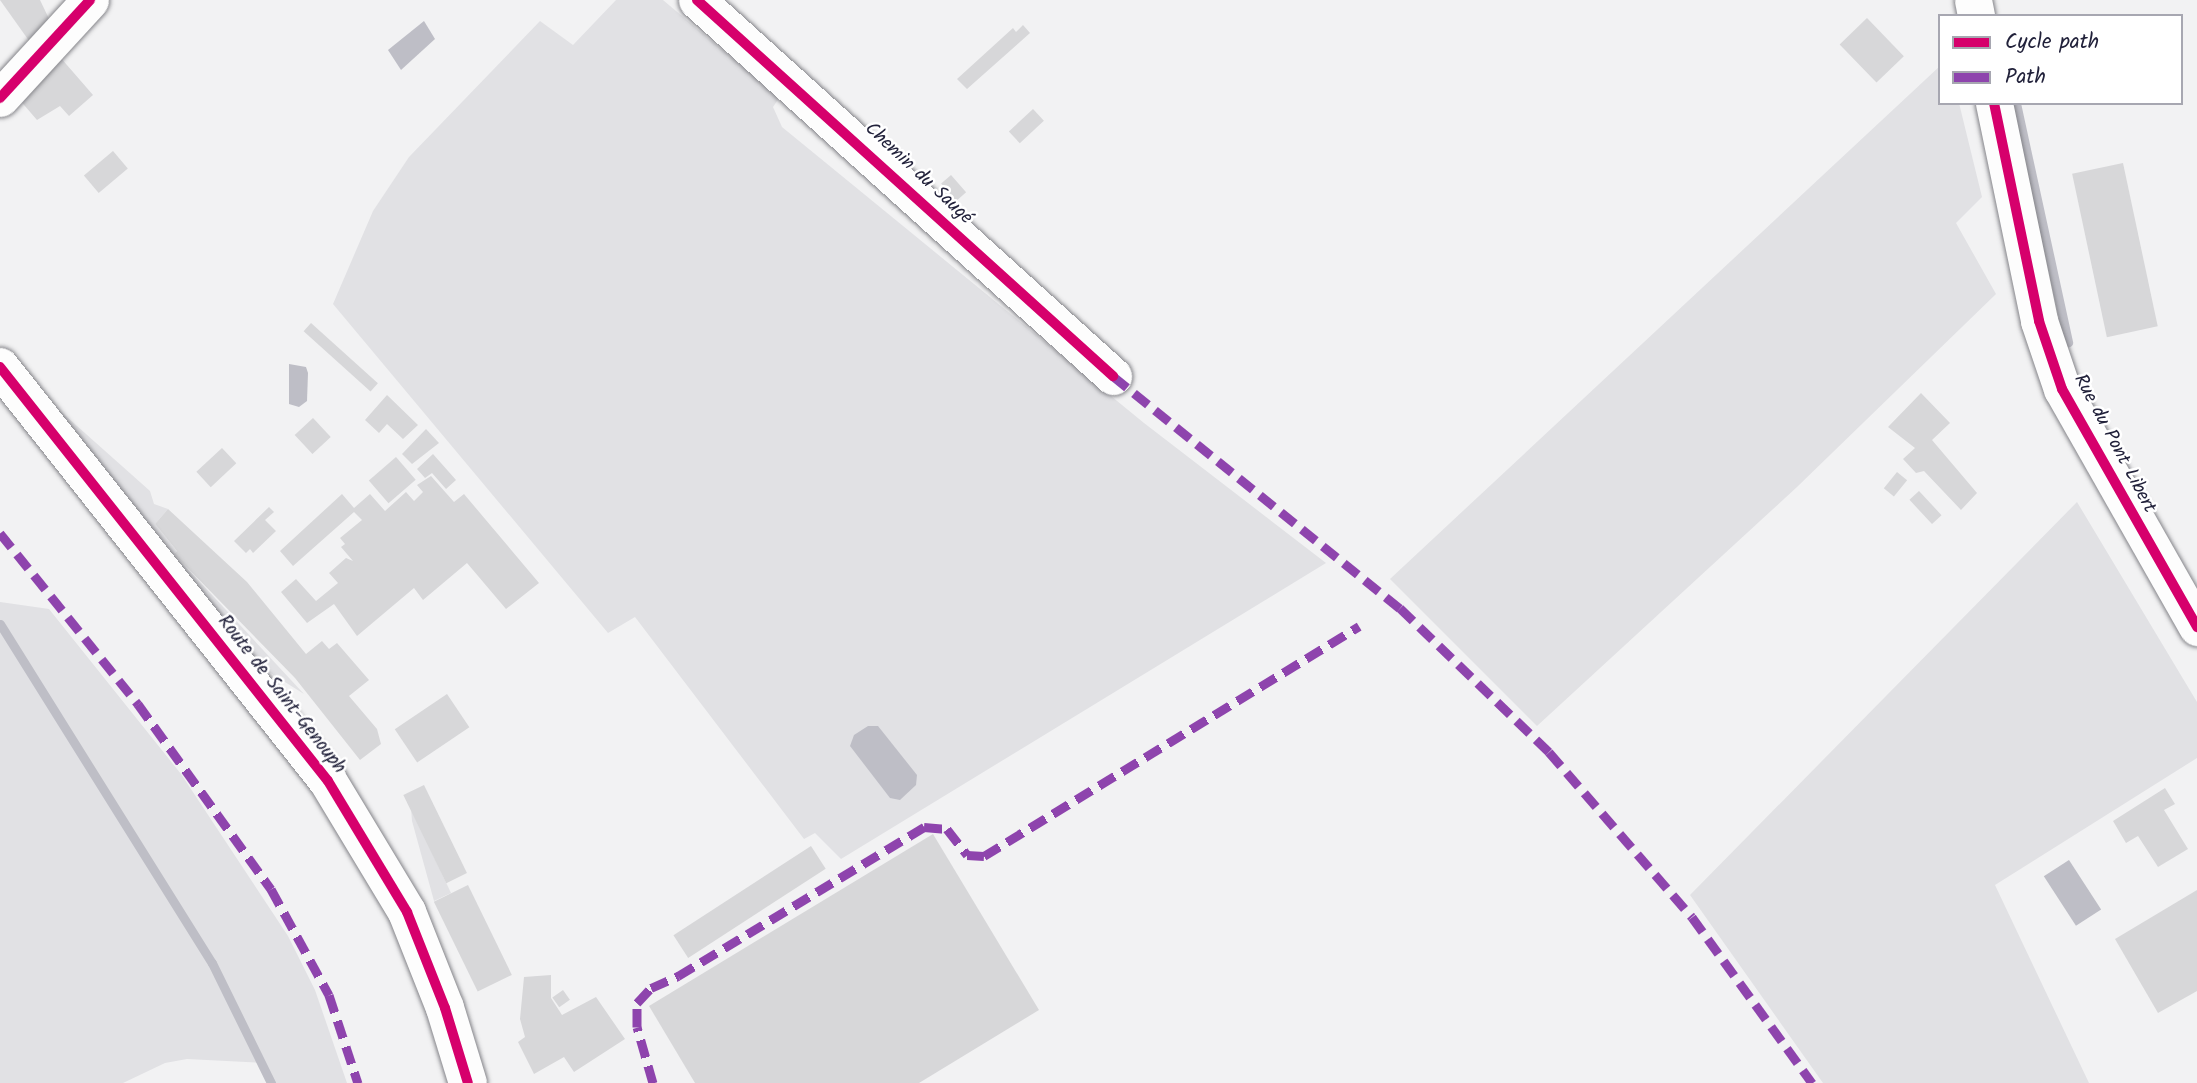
<!DOCTYPE html>
<html>
<head>
<meta charset="utf-8">
<style>
	body { margin:0 }
	#map { position:relative; width:2197px; height:1083px; overflow:hidden; background:#f2f2f3; font-family:Kalam,sans-serif }
	div>[style] { position:absolute }
	.green>* { inset:0; background:#e1e1e4 }
	.water>* { inset:0; background:#bebec6; transform-origin:0 0 }
	.stream>* { height:9px; margin:-4.5px; padding:0 4.5px; transform-origin:4.5px; border-radius:4.5px; background:#bebec6 }
	.building>* { inset:0; background:#d7d7d9; transform-origin:0 0 }
	.roads { filter:drop-shadow(0 0 2px #848489) drop-shadow(0 0 2px #848489) }
	.street>* { height:37px; margin:-18.5px; padding:0 18.5px; transform-origin:18.5px; border-radius:18.5px; background:#fdfdfd }
	.secondary>* { height:38px; margin:-19px; padding:0 19px; transform-origin:19px; border-radius:19px; background:#fdfdfd }
	.quiet>* { height:9px; margin-top:-4.5px; transform-origin:0; background:repeating-linear-gradient(90deg,#8e44ad 0 18px,transparent 0 27px) }
	.cycleway>* { height:10px; margin:-5px; padding:0 5px; transform-origin:5px; border-radius:5px; background:#d6006c }
	span { translate:-50% -50%; white-space:nowrap; text-align:center; line-height:1.15; -webkit-text-stroke:5px #fff; paint-order:stroke }
	.street-label { font-size:19px; color:#22223b }
	.legend { position:absolute; left:1938px; top:14px; width:245px; height:91px; box-sizing:border-box; background:#fff; border:2px solid #a7a7b1; margin:0; padding:9px 12px; list-style:none; font-size:21px; color:#22223b }
	.legend li { display:flex; align-items:center; gap:14px; height:35px }
	.legend b { width:35px; border:2px solid #a7a7b1 }
</style>
</head>
<body>
<div id="map">
	<div class="green">
		<i style="clip-path:polygon(616px 0,663px 0,779px 98px,773px 107px,782px 127px,1144px 423px,1326px 563px,841px 859px,815px 833px,804px 839px,635px 617px,608px 633px,333px 304px,373px 211px,409px 157px,540px 21px,573px 45px)"></i>
		<i style="clip-path:polygon(1940px 66px,1940px 103px,1959px 103px,1982px 197px,1956px 223px,1996px 294px,1797px 487px,1537px 726px,1390px 579px)"></i>
		<i style="clip-path:polygon(31px 385px,150px 491px,154px 504px,168px 509px,155px 524px,177px 551px,174px 554px,304px 694px,261px 667px)"></i>
		<i style="clip-path:polygon(2077px 502px,2197px 702px,2197px 758px,1995px 885px,2089px 1083px,1823px 1083px,1690px 895px)"></i>
		<i style="clip-path:polygon(0 602px,49px 609px,181px 774px,288px 936px,315px 990px,347px 1083px,275px 1083px,265px 1063px,187px 1059px,165px 1063px,123px 1083px,0 1083px)"></i>
		<i style="clip-path:polygon(411px 808px,451px 893px,434px 901px,412px 821px)"></i>
	</div>
	<div class="water">
		<i style="clip-path:polygon(424px 21px,435px 39px,401px 70px,388px 50px)"></i>
		<i style="clip-path:polygon(289px 364px,306px 367px,308px 373px,307px 401px,299px 407px,289px 404px)"></i>
		<i style="clip-path:polygon(868px 726px,878px 726px,917px 775px,916px 785px,900px 800px,890px 798px,850px 746px,854px 735px)"></i>
		<i style="left:2069px;top:860px;width:59px;height:30px;rotate:57deg"></i>
	</div>
	<div class="stream">
		<i style="left:2016px;top:103px;width:245px;rotate:77.7deg"></i>
		<i style="left:0;top:624px;width:400px;rotate:58deg"></i>
		<i style="left:212px;top:963px;width:134px;rotate:63.8deg"></i>
	</div>
	<div class="building">
		<i style="clip-path:polygon(0 0,40px 0,51px 23px,32px 45px)"></i>
		<i style="left:1867px;top:18px;width:53px;height:38px;rotate:46deg"></i>
		<i style="clip-path:polygon(1023px 25px,1030px 33px,967px 89px,957px 79px,1013px 28px,1016px 32px)"></i>
		<i style="clip-path:polygon(60px 57px,93px 95px,69px 116px,60px 106px,37px 120px,18px 98px)"></i>
		<i style="left:1033px;top:109px;width:16px;height:33px;rotate:47deg"></i>
		<i style="left:113px;top:151px;width:23px;height:38px;rotate:50deg"></i>
		<i style="left:2123px;top:163px;width:167px;height:52px;rotate:78deg"></i>
		<i style="left:951px;top:175px;width:23px;height:13px;rotate:49deg"></i>
		<i style="left:311px;top:323px;width:90px;height:11px;rotate:42deg"></i>
		<i style="clip-path:polygon(1921px 393px,1950px 423px,1932px 440px,1977px 493px,1961px 510px,1924px 471px,1916px 473px,1903px 459px,1915px 448px,1888px 427px)"></i>
		<i style="clip-path:polygon(387px 395px,418px 425px,403px 439px,387px 424px,379px 433px,365px 420px)"></i>
		<i style="left:313px;top:418px;width:26px;height:25px;rotate:47deg"></i>
		<i style="clip-path:polygon(426px 429px,439px 443px,412px 464px,402px 454px)"></i>
		<i style="left:222px;top:448px;width:21px;height:35px;rotate:47deg"></i>
		<i style="clip-path:polygon(433px 454px,456px 480px,446px 489px,432px 473px,425px 478px,417px 469px)"></i>
		<i style="left:396px;top:457px;width:30px;height:36px;rotate:49deg"></i>
		<i style="left:1897px;top:472px;width:13px;height:21px;rotate:39deg"></i>
		<i style="clip-path:polygon(431px 476px,454px 502px,464px 494px,539px 583px,506px 609px,467px 563px,423px 600px,414px 588px,357px 636px,334px 604px,307px 623px,281px 592px,296px 579px,316px 601px,338px 583px,329px 573px,346px 558px,353px 561px,341px 547px,345px 544px,340px 538px,362px 520px,354px 512px,293px 566px,280px 551px,342px 494px,354px 508px,370px 494px,385px 511px,406px 492px,414px 501px,423px 492px,417px 485px)"></i>
		<i style="left:1919px;top:491px;width:33px;height:13px;rotate:47deg"></i>
		<i style="clip-path:polygon(269px 507px,274px 512px,265px 520px,276px 531px,253px 553px,250px 549px,246px 553px,234px 541px)"></i>
		<i style="clip-path:polygon(168px 509px,247px 582px,306px 654px,322px 641px,329px 649px,337px 643px,369px 680px,349px 696px,377px 729px,381px 744px,360px 760px,295px 678px,174px 554px,177px 551px,155px 524px)"></i>
		<i style="left:447px;top:694px;width:40px;height:63px;rotate:56deg"></i>
		<i style="left:424px;top:785px;width:98px;height:23px;rotate:64deg"></i>
		<i style="clip-path:polygon(2165px 788px,2175px 804px,2164px 810px,2188px 849px,2158px 867px,2138px 836px,2126px 843px,2113px 821px)"></i>
		<i style="clip-path:polygon(933px 834px,1039px 1010px,919px 1083px,695px 1083px,649px 1006px)"></i>
		<i style="left:811px;top:846px;width:27px;height:164px;rotate:57deg"></i>
		<i style="left:468px;top:885px;width:100px;height:38px;rotate:64deg"></i>
		<i style="clip-path:polygon(2197px 890px,2197px 991px,2158px 1013px,2115px 939px)"></i>
		<i style="clip-path:polygon(551px 975px,551px 998px,562px 1015px,596px 997px,625px 1039px,574px 1072px,564px 1057px,534px 1074px,518px 1042px,525px 1037px,520px 1019px,524px 977px)"></i>
		<i style="left:563px;top:990px;width:12px;height:13px;rotate:55deg"></i>
	</div>
	<div class="roads">
		<div class="street">
			<i style="left:697px;top:0;width:561px;rotate:42.11deg"></i>
			<i style="left:1973px;top:0;width:16px;rotate:79deg"></i>
			<i style="left:0;top:98px;width:133px;rotate:-47.4deg"></i>
			<i style="left:1994px;top:103px;width:223px;rotate:78.3deg"></i>
			<i style="left:2039px;top:321px;width:72px;rotate:71.3deg"></i>
			<i style="left:2062px;top:389px;width:274px;rotate:60.4deg"></i>
		</div>
		<div class="secondary">
			<i style="left:0;top:367px;width:528px;rotate:51.61deg"></i>
			<i style="left:328px;top:781px;width:153px;rotate:58.9deg"></i>
			<i style="left:407px;top:912px;width:103px;rotate:68.4deg"></i>
			<i style="left:445px;top:1008px;width:78px;rotate:73deg"></i>
		</div>
	</div>
	<div class="quiet">
		<i style="left:1113px;top:376px;width:369px;rotate:39deg"></i>
		<i style="left:1400px;top:608px;width:207px;rotate:44deg"></i>
		<i style="left:1549px;top:752px;width:218px;rotate:49.1deg"></i>
		<i style="left:1692px;top:917px;width:205px;rotate:54.1deg"></i>
		<i style="left:0;top:533px;width:220px;rotate:51.1deg"></i>
		<i style="left:138px;top:704px;width:228px;rotate:54.3deg"></i>
		<i style="left:271px;top:889px;width:121px;rotate:61.3deg"></i>
		<i style="left:329px;top:995px;width:93px;rotate:71.8deg"></i>
		<i style="left:653px;top:1083px;width:58px;rotate:-105.9deg"></i>
		<i style="left:637px;top:1027px;width:24px;rotate:-90deg"></i>
		<i style="left:637px;top:1003px;width:21px;rotate:-47deg"></i>
		<i style="left:651px;top:988px;width:30px;rotate:-24deg"></i>
		<i style="left:678px;top:976px;width:288px;rotate:-31.2deg"></i>
		<i style="left:924px;top:827px;width:23px;rotate:5deg"></i>
		<i style="left:947px;top:829px;width:33px;rotate:52deg"></i>
		<i style="left:967px;top:855px;width:17px;rotate:3deg"></i>
		<i style="left:984px;top:856px;width:440px;rotate:-31.5deg"></i>
	</div>
	<div class="cycleway">
		<i style="left:697px;top:0;width:561px;rotate:42.11deg"></i>
		<i style="left:0;top:98px;width:133px;rotate:-47.4deg"></i>
		<i style="left:1994px;top:103px;width:223px;rotate:78.3deg"></i>
		<i style="left:2039px;top:321px;width:72px;rotate:71.3deg"></i>
		<i style="left:2062px;top:389px;width:274px;rotate:60.4deg"></i>
		<i style="left:0;top:367px;width:528px;rotate:51.61deg"></i>
		<i style="left:328px;top:781px;width:153px;rotate:58.9deg"></i>
		<i style="left:407px;top:912px;width:103px;rotate:68.4deg"></i>
		<i style="left:445px;top:1008px;width:78px;rotate:73deg"></i>
	</div>
	<div class="street-label">
		<span style="left:918px;top:174px;rotate:43deg">Chemin du Saugé</span>
		<span style="left:2114px;top:444px;rotate:62deg">Rue du Pont Libert</span>
		<span style="left:281px;top:695px;rotate:52deg">Route de Saint-Genouph</span>
	</div>
	<ul class="legend">
	<li><b style="height:9px;background:#d6006c"></b>Cycle path</li>
	<li><b style="height:9px;background:#8e44ad"></b>Path</li>
	</ul>
</div>
</body>
</html>
